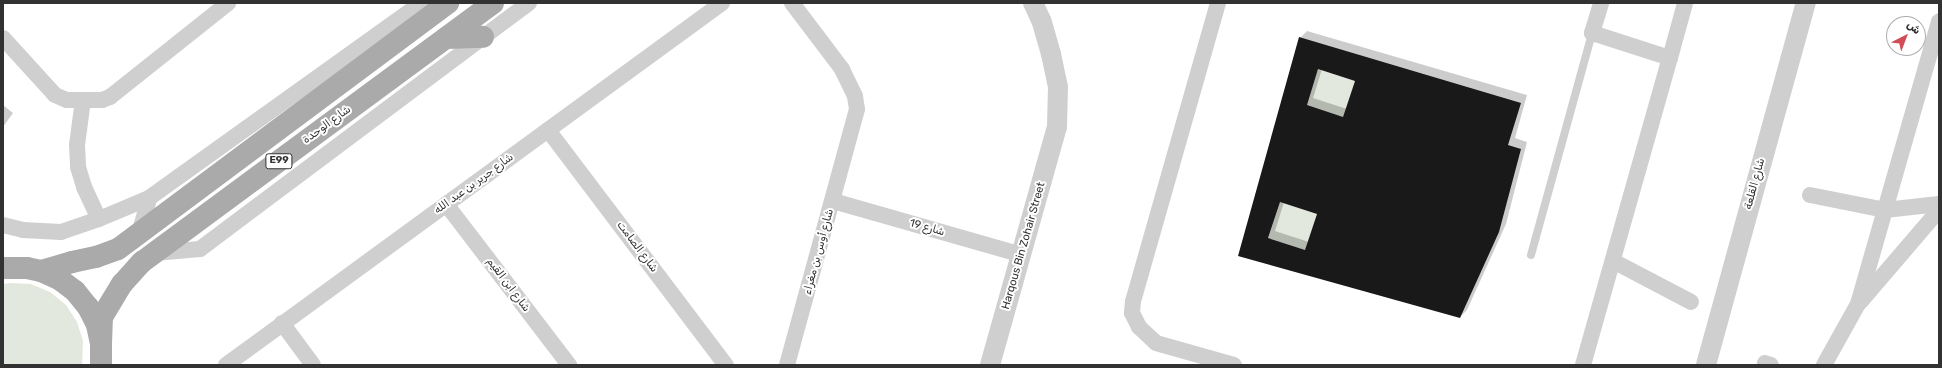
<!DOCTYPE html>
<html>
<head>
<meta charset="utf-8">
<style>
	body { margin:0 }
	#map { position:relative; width:1942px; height:368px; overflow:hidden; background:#fff; font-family:Rubik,Cairo,sans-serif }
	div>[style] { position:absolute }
	.green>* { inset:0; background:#e2e8dd; transform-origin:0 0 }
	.shadow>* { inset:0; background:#0003 }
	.building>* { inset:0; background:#191919 }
	.service>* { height:8px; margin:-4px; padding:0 4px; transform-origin:4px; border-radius:4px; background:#cfcfcf }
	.minor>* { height:16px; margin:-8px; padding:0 8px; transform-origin:8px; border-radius:8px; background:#cfcfcf }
	.tertiary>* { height:20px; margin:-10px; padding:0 10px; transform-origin:10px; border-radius:10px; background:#cfcfcf }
	.primary>* { height:22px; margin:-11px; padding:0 11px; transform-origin:11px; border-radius:11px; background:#aaa }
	span { translate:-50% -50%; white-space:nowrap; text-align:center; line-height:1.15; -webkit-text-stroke:4px #fff; paint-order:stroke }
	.shield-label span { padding:1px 3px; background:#fff; border:1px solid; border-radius:3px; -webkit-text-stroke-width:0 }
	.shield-label { font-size:10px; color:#323232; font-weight:700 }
	.street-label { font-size:11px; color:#323232 }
	.frame { position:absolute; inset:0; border:4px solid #323232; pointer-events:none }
	.north { position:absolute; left:1886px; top:16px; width:40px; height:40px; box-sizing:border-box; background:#fff; border:1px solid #adadad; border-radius:50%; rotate:42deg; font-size:11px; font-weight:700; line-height:16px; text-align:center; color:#323232 }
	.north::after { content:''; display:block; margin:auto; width:14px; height:18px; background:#d14c54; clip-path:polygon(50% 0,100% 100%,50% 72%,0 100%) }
</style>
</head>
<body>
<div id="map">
	<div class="green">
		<i style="left:1318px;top:69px;width:39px;height:38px;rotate:18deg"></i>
		<i style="left:1280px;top:202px;width:39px;height:38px;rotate:18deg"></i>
		<i style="clip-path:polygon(11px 283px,31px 284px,50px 292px,66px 305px,77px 322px,83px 341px,82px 365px,3px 365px,3px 284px)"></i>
	</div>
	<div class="shadow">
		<i style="clip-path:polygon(evenodd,1307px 31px,1527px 95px,1515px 138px,1527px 142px,1506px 224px,1467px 310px,1460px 317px,1240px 256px,1300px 38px,1307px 31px,1322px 69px,1356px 81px,1347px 109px,1313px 98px,1322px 69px,1307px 31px,1284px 202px,1318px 213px,1309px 242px,1275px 231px,1284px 202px)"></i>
		<i style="clip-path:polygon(3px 105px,13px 113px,3px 127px)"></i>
	</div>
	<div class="building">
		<i style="clip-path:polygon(evenodd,1299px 37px,1521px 103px,1508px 145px,1521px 149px,1499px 232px,1460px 318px,1238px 256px,1299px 37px,1318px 69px,1355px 81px,1343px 117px,1307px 105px,1318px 69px,1299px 37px,1280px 202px,1317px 214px,1305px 250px,1268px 238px,1280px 202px)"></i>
	</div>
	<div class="service">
		<i style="left:1531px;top:255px;width:230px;rotate:-74.6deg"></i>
	</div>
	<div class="minor">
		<i style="left:1218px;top:3px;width:310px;rotate:105.9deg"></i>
		<i style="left:1133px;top:301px;width:12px;rotate:95deg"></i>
		<i style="left:1132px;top:313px;width:16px;rotate:63deg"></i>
		<i style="left:1139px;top:327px;width:23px;rotate:43deg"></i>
		<i style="left:1156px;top:343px;width:81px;rotate:15.8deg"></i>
		<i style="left:3px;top:38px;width:77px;rotate:47.6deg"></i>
		<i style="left:55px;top:95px;width:13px;rotate:23deg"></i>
		<i style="left:67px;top:100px;width:35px"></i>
		<i style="left:102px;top:100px;width:9px;rotate:-21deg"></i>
		<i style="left:110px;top:97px;width:151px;rotate:-38.5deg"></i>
		<i style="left:1670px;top:58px;width:57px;rotate:-74.7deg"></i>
		<i style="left:83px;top:100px;width:45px;rotate:97.6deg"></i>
		<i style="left:77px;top:145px;width:22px;rotate:87deg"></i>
		<i style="left:78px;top:167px;width:21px;rotate:73deg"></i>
		<i style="left:84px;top:187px;width:35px;rotate:65deg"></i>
		<i style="left:548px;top:130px;width:295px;rotate:52.9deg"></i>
		<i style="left:1810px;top:195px;width:76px;rotate:11.3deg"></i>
		<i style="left:1885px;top:210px;width:54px;rotate:-6.3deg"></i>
		<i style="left:833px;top:201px;width:197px;rotate:15.9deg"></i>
		<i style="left:446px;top:204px;width:203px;rotate:52.6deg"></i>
		<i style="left:3px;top:225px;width:21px;rotate:14deg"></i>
		<i style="left:23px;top:230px;width:38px;rotate:3deg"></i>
		<i style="left:61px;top:232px;width:40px;rotate:-18.9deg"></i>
		<i style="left:99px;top:219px;width:54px;rotate:-22.8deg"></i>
		<i style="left:139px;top:234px;width:37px;rotate:-74deg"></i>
		<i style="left:149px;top:198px;width:335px;rotate:-35.6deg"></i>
		<i style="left:155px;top:253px;width:45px;rotate:-5.1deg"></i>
		<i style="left:200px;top:249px;width:411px;rotate:-36.8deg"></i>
		<i style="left:1613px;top:261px;width:88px;rotate:27.7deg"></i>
		<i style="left:1861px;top:301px;width:120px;rotate:-49.4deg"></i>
		<i style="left:282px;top:323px;width:52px;rotate:53.6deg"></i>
		<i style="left:1765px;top:363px;width:6px;rotate:18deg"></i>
		<i style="left:226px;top:365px;width:614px;rotate:-36.12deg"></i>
		<i style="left:787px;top:365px;width:265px;rotate:-74.7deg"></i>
		<i style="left:857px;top:109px;width:13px;rotate:-99deg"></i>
		<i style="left:855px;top:96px;width:30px;rotate:-116deg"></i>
		<i style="left:842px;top:69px;width:83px;rotate:-127.1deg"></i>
		<i style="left:1583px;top:365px;width:319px;rotate:-74.2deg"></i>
		<i style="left:1670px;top:58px;width:82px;rotate:-162.2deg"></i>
		<i style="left:1592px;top:33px;width:31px;rotate:-73deg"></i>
		<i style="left:1824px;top:365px;width:70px;rotate:-60.9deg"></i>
		<i style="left:1858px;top:304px;width:294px;rotate:-74deg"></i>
	</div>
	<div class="tertiary">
		<i style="left:990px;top:365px;width:247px;rotate:-74.3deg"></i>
		<i style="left:1057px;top:127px;width:40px;rotate:-88.6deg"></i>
		<i style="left:1058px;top:87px;width:34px;rotate:-102deg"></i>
		<i style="left:1051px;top:54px;width:35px;rotate:-106deg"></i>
		<i style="left:1041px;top:20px;width:19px;rotate:-115deg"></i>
		<i style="left:1706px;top:365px;width:376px;rotate:-74.6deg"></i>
	</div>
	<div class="primary">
		<i style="left:446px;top:38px;width:37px;rotate:-2deg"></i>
		<i style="left:3px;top:268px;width:24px"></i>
		<i style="left:27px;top:268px;width:14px;rotate:12deg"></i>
		<i style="left:41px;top:271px;width:20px;rotate:24deg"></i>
		<i style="left:59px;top:279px;width:20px;rotate:37deg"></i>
		<i style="left:75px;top:291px;width:21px;rotate:51deg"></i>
		<i style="left:88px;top:307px;width:20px;rotate:63deg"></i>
		<i style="left:97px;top:325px;width:19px;rotate:78deg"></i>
		<i style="left:101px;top:344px;width:21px;rotate:90deg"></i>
		<i style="left:41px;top:271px;width:32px;rotate:-16deg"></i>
		<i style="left:72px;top:262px;width:25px;rotate:-12deg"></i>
		<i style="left:96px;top:257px;width:23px;rotate:-20deg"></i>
		<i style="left:118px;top:249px;width:412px;rotate:-36.7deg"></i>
		<i style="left:101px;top:344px;width:27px;rotate:-88deg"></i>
		<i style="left:102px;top:317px;width:39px;rotate:-59deg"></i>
		<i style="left:122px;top:284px;width:30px;rotate:-48deg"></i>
		<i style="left:142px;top:262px;width:436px;rotate:-36.4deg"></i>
	</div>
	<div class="shield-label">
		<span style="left:279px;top:161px">E99</span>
	</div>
	<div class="street-label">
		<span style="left:327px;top:125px;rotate:-36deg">شارع الوحدة</span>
		<span style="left:474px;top:184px;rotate:-36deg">شارع جرير بن عبد الله</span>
		<span style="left:1755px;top:184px;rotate:-75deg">شارع القلعة</span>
		<span style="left:927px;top:228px;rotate:16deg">شارع 19</span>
		<span style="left:1024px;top:246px;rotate:-74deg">Harqous Bin Zohair Street</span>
		<span style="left:637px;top:247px;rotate:53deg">شارع الصامت</span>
		<span style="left:819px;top:252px;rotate:-75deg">شارع أوس بن مغراء</span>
		<span style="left:508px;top:285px;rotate:53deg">شارع ابن القيم</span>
	</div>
	<div class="frame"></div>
	<div class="north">ش</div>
</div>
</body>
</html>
